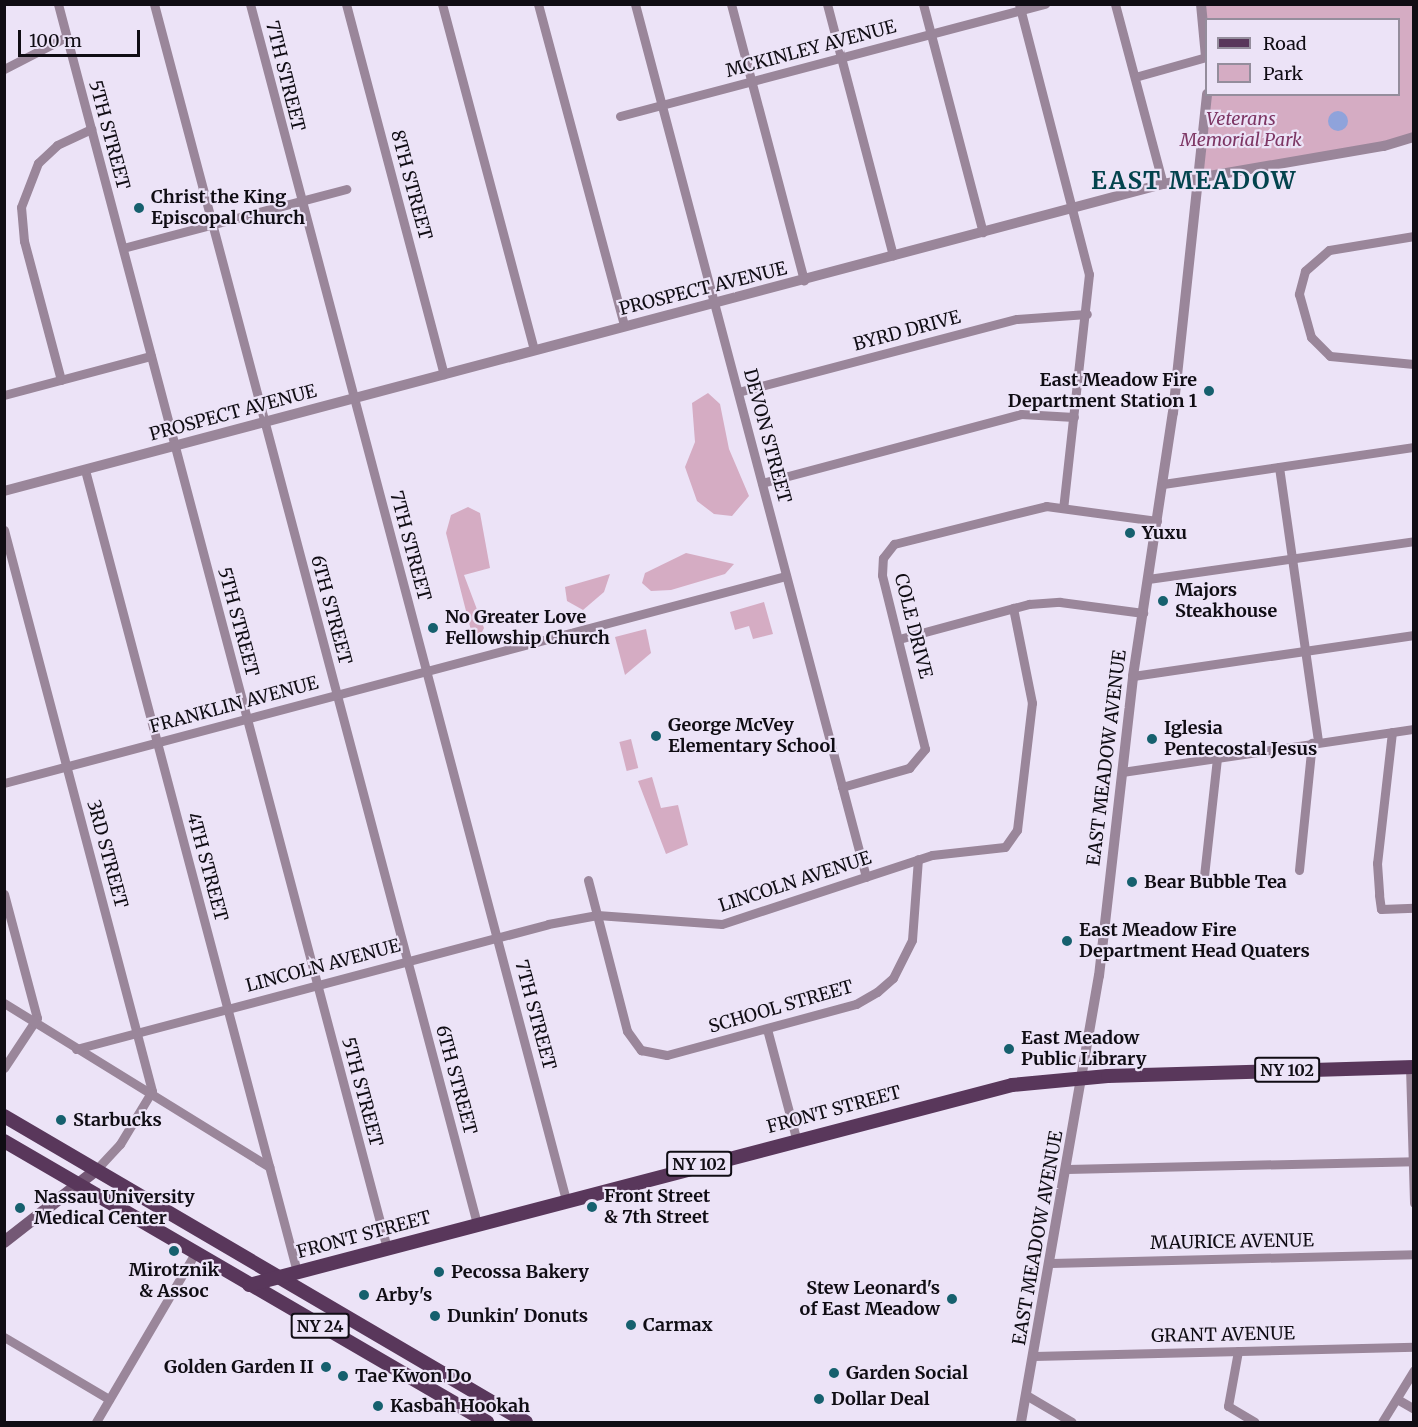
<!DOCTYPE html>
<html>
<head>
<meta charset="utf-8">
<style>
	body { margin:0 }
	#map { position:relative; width:1418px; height:1427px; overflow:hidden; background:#ece3f7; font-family:Merriweather,serif }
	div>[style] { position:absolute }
	.green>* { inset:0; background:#d5acc3; transform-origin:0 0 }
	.water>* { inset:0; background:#8fa3db }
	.round { border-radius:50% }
	.minor>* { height:9px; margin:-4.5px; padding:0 4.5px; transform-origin:4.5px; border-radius:4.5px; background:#9a869a }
	.tertiary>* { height:10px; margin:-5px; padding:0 5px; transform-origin:5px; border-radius:5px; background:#9a869a }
	.secondary>* { height:12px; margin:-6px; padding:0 6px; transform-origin:6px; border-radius:6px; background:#745875 }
	.primary>* { height:14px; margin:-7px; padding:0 7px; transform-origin:7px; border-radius:7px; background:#59375b }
	.dots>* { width:16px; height:16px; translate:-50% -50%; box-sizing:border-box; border:3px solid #ece3f7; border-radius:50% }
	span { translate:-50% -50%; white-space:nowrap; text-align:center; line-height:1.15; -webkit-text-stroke:4.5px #ece3f7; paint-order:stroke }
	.shield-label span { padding:2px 4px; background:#ece3f7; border:2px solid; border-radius:4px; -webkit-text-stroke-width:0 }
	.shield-label { font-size:16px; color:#100d14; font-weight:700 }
	.street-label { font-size:18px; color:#100d14 }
	.park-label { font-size:18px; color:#7d3664; font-style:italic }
	.poi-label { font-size:18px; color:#100d14; font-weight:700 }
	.left { translate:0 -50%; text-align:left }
	.right { translate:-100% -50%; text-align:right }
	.district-label { font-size:24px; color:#03434d; font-weight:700; letter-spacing:1.5px }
	.frame { position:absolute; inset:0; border:6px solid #100d14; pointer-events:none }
	.legend { position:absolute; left:1205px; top:18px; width:195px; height:78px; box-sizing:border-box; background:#ece3f7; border:2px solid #948d9c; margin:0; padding:8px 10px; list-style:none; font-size:18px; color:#100d14 }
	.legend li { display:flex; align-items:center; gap:12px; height:30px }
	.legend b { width:30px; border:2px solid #948d9c }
	.scale { position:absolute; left:18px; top:30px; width:122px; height:27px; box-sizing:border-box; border:3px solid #100d14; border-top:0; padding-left:8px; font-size:18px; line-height:21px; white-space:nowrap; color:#100d14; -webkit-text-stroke:4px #ece3f7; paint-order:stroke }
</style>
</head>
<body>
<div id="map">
	<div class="green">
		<i style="clip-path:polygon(1201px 5px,1413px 5px,1413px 137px,1200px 175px,1207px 95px,1398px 94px,1398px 20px,1206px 20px)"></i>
		<i style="clip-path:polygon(708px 393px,720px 404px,729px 449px,749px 496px,732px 516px,714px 514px,697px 501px,685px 467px,695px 442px,692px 403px)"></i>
		<i style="clip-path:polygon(468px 507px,480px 513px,490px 568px,464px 575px,484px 628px,475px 646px,446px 533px,451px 515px)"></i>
		<i style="clip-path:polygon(686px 553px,734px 564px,725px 574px,671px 590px,651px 591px,642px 583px,645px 573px)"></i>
		<i style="clip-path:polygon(610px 574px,604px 592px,583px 610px,567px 601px,565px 587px)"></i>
		<i style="clip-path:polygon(764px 602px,773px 634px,753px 639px,749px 626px,735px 630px,730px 612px)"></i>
		<i style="clip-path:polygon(646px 629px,651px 653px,625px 675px,615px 637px)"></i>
		<i style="left:631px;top:739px;width:30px;height:12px;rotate:76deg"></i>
		<i style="clip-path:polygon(652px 777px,661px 808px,678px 805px,688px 845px,666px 854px,638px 781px)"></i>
	</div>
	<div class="water">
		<i class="round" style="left:1328px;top:111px;width:20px;height:20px"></i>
	</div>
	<div class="minor">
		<i style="left:58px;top:4px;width:1287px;rotate:75.19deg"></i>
		<i style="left:154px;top:4px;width:1262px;rotate:75.17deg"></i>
		<i style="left:250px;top:4px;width:1237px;rotate:75.2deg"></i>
		<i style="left:346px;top:4px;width:383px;rotate:75.2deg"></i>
		<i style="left:442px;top:4px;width:358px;rotate:75.1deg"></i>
		<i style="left:538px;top:4px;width:333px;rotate:75deg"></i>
		<i style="left:635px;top:4px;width:903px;rotate:75.18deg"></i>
		<i style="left:731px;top:4px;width:286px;rotate:75.2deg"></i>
		<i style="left:827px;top:4px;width:260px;rotate:75.3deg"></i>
		<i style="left:923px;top:4px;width:236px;rotate:75.3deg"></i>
		<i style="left:1019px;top:4px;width:279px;rotate:75.5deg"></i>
		<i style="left:1089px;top:274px;width:235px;rotate:96.3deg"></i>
		<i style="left:1115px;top:4px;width:186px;rotate:75.1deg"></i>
		<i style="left:4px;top:69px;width:70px;rotate:-27.3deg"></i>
		<i style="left:1135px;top:77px;width:74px;rotate:-15.7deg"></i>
		<i style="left:620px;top:116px;width:440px;rotate:-14.8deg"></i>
		<i style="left:1414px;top:236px;width:86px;rotate:170.6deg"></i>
		<i style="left:1329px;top:250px;width:32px;rotate:139deg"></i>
		<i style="left:1305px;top:271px;width:24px;rotate:105deg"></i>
		<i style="left:1299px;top:294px;width:45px;rotate:74.4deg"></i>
		<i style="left:1311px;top:337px;width:27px;rotate:45deg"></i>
		<i style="left:1330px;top:356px;width:84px;rotate:5.4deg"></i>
		<i style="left:123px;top:248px;width:231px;rotate:-14.8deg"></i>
		<i style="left:61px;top:380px;width:144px;rotate:-104.9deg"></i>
		<i style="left:24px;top:241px;width:34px;rotate:-95deg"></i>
		<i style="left:21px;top:207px;width:47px;rotate:-68.9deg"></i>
		<i style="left:38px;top:163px;width:26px;rotate:-43deg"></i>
		<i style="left:57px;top:145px;width:38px;rotate:-25deg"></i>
		<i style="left:738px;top:392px;width:288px;rotate:-14.7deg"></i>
		<i style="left:1017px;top:319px;width:70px;rotate:-4.1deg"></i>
		<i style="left:4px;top:395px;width:152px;rotate:-14.9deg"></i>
		<i style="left:1279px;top:467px;width:278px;rotate:81.9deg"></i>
		<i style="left:85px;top:470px;width:830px;rotate:75.19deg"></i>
		<i style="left:762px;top:483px;width:268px;rotate:-14.9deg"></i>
		<i style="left:1021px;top:414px;width:53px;rotate:3.2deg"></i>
		<i style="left:1163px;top:484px;width:254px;rotate:-8.4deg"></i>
		<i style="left:4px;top:530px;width:580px;rotate:75.22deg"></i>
		<i style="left:152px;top:1091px;width:62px;rotate:121.1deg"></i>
		<i style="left:120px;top:1144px;width:37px;rotate:133deg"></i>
		<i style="left:1148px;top:579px;width:269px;rotate:-8.1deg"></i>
		<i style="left:899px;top:639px;width:135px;rotate:-15.1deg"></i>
		<i style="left:1029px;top:604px;width:31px;rotate:-4deg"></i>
		<i style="left:1060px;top:602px;width:84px;rotate:7.5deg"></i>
		<i style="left:1133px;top:676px;width:284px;rotate:-8.3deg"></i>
		<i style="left:1392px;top:732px;width:132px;rotate:96.5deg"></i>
		<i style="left:1377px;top:863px;width:32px;rotate:86deg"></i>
		<i style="left:1379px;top:895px;width:14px;rotate:82deg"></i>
		<i style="left:1381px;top:909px;width:33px;rotate:-2deg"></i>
		<i style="left:1122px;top:772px;width:295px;rotate:-8.4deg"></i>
		<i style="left:4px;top:783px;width:809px;rotate:-14.83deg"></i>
		<i style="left:842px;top:787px;width:70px;rotate:-15.8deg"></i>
		<i style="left:909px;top:768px;width:25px;rotate:-50deg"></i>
		<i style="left:925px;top:749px;width:179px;rotate:-103.9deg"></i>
		<i style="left:882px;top:575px;width:17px;rotate:-87deg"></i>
		<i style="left:883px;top:558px;width:18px;rotate:-52deg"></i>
		<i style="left:894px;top:544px;width:157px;rotate:-14deg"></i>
		<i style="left:1046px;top:506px;width:112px;rotate:7.7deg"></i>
		<i style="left:1299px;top:870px;width:128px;rotate:-84.2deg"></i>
		<i style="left:1204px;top:876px;width:118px;rotate:-83.7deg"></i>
		<i style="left:588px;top:880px;width:156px;rotate:75.5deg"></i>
		<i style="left:627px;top:1031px;width:24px;rotate:54deg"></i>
		<i style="left:641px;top:1050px;width:26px;rotate:11deg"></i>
		<i style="left:667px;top:1055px;width:196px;rotate:-15.1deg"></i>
		<i style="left:856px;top:1004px;width:24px;rotate:-30deg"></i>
		<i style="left:877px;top:992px;width:21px;rotate:-41deg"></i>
		<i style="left:893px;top:978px;width:42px;rotate:-63.4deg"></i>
		<i style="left:912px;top:940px;width:81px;rotate:-85.8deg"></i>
		<i style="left:4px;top:894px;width:128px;rotate:75.1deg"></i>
		<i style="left:37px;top:1018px;width:60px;rotate:123.4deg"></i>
		<i style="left:4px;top:1003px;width:312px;rotate:31.7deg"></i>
		<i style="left:767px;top:1029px;width:113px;rotate:75.1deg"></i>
		<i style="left:76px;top:1049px;width:488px;rotate:-14.8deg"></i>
		<i style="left:548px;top:924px;width:50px;rotate:-10.4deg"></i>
		<i style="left:597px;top:915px;width:125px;rotate:4.1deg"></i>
		<i style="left:722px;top:924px;width:221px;rotate:-18.2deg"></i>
		<i style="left:932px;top:855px;width:73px;rotate:-6.3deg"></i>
		<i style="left:1005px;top:847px;width:21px;rotate:-55deg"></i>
		<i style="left:1017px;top:830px;width:128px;rotate:-83.3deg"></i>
		<i style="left:1032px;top:703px;width:97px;rotate:-101.3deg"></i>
		<i style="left:1410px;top:1067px;width:136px;rotate:88.3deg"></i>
		<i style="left:1067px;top:1169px;width:347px;rotate:-1.3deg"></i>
		<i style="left:1051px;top:1263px;width:363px;rotate:-1.4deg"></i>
		<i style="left:4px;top:1337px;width:122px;rotate:30.6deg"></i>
		<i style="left:1238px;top:1351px;width:56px;rotate:100.3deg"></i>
		<i style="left:1228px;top:1406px;width:31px;rotate:31deg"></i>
		<i style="left:1034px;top:1356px;width:380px;rotate:-1.4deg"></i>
		<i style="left:1026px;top:1395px;width:53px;rotate:30.4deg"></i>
		<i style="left:1397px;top:1399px;width:20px;rotate:30deg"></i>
		<i style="left:96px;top:1422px;width:196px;rotate:-59.6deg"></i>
		<i style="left:1382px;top:1422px;width:61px;rotate:-58.4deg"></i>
	</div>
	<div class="tertiary">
		<i style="left:1201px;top:4px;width:53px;rotate:84.6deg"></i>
		<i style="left:4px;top:491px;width:1199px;rotate:-14.84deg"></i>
		<i style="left:1163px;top:184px;width:224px;rotate:-9.8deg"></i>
		<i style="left:1384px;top:146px;width:31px;rotate:-17deg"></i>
		<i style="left:1021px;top:1422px;width:453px;rotate:-80.1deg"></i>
		<i style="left:1099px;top:976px;width:302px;rotate:-83.5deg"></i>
		<i style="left:1133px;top:676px;width:266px;rotate:-81.4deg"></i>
		<i style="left:1173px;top:413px;width:321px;rotate:-83.9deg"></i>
	</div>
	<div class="secondary">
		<i style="left:4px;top:1242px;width:115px;rotate:-38deg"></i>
	</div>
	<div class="primary">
		<i style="left:4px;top:1116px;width:605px;rotate:30.38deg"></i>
		<i style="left:4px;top:1141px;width:559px;rotate:30.19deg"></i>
		<i style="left:249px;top:1285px;width:789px;rotate:-14.69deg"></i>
		<i style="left:1012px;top:1085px;width:96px;rotate:-5.4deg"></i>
		<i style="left:1108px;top:1076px;width:306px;rotate:-1.7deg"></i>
	</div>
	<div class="dots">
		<i style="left:139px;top:208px;background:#16606e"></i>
		<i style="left:1209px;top:391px;background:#16606e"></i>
		<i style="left:1130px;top:533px;background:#16606e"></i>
		<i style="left:1163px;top:601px;background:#16606e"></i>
		<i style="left:433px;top:628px;background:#16606e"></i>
		<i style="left:656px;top:736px;background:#16606e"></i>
		<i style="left:1152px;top:739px;background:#16606e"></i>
		<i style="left:1132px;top:882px;background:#16606e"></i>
		<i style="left:1067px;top:941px;background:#16606e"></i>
		<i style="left:1009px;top:1049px;background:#16606e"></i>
		<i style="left:61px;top:1120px;background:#16606e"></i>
		<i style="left:592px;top:1207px;background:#16606e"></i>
		<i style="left:20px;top:1208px;background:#16606e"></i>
		<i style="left:174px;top:1251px;background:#16606e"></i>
		<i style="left:439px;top:1272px;background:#16606e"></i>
		<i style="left:364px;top:1295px;background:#16606e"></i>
		<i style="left:952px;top:1299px;background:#16606e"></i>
		<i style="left:435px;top:1316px;background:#16606e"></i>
		<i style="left:631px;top:1325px;background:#16606e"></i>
		<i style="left:326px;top:1367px;background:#16606e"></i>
		<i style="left:834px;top:1373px;background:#16606e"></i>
		<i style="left:343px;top:1376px;background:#16606e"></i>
		<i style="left:819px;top:1399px;background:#16606e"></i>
		<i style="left:378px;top:1406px;background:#16606e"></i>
	</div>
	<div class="shield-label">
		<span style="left:1287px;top:1070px">NY 102</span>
		<span style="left:699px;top:1164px">NY 102</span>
		<span style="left:320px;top:1326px">NY 24</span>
	</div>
	<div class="street-label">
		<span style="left:811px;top:49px;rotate:-15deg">MCKINLEY AVENUE</span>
		<span style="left:285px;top:76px;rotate:76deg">7TH STREET</span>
		<span style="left:109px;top:135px;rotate:75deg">5TH STREET</span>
		<span style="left:411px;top:185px;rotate:75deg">8TH STREET</span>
		<span style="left:703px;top:289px;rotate:-14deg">PROSPECT AVENUE</span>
		<span style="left:907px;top:331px;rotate:-15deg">BYRD DRIVE</span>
		<span style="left:233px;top:413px;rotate:-15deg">PROSPECT AVENUE</span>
		<span style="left:767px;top:436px;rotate:75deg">DEVON STREET</span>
		<span style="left:410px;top:546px;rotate:75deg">7TH STREET</span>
		<span style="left:331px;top:610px;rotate:75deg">6TH STREET</span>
		<span style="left:238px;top:622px;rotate:75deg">5TH STREET</span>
		<span style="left:913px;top:626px;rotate:76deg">COLE DRIVE</span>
		<span style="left:234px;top:705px;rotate:-15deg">FRANKLIN AVENUE</span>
		<span style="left:1107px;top:758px;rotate:-83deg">EAST MEADOW AVENUE</span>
		<span style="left:107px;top:854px;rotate:75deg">3RD STREET</span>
		<span style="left:207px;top:867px;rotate:75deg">4TH STREET</span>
		<span style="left:795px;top:882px;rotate:-18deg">LINCOLN AVENUE</span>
		<span style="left:323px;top:966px;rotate:-15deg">LINCOLN AVENUE</span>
		<span style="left:781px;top:1007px;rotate:-16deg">SCHOOL STREET</span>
		<span style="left:535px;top:1015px;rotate:75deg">7TH STREET</span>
		<span style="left:456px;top:1080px;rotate:75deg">6TH STREET</span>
		<span style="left:362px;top:1092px;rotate:75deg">5TH STREET</span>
		<span style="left:834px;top:1110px;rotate:-15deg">FRONT STREET</span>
		<span style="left:364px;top:1235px;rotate:-15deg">FRONT STREET</span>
		<span style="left:1038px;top:1238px;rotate:-80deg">EAST MEADOW AVENUE</span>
		<span style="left:1232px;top:1242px;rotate:-1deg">MAURICE AVENUE</span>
		<span style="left:1223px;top:1335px;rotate:-1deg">GRANT AVENUE</span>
	</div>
	<div class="park-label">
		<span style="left:1241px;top:130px">Veterans<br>Memorial Park</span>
	</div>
	<div class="poi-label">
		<span class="left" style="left:151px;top:208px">Christ the King<br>Episcopal Church</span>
		<span class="right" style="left:1197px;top:391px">East Meadow Fire<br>Department Station 1</span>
		<span class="left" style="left:1142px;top:533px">Yuxu</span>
		<span class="left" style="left:1175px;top:601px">Majors<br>Steakhouse</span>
		<span class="left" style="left:445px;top:628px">No Greater Love<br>Fellowship Church</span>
		<span class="left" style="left:668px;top:736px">George McVey<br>Elementary School</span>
		<span class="left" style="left:1164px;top:739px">Iglesia<br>Pentecostal Jesus</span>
		<span class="left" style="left:1144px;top:882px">Bear Bubble Tea</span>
		<span class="left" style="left:1079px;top:941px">East Meadow Fire<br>Department Head Quaters</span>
		<span class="left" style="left:1021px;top:1049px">East Meadow<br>Public Library</span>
		<span class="left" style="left:73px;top:1120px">Starbucks</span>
		<span class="left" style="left:604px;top:1207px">Front Street<br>&amp; 7th Street</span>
		<span class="left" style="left:34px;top:1208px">Nassau University<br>Medical Center</span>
		<span style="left:174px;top:1281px">Mirotznik<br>&amp; Assoc</span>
		<span class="left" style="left:451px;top:1272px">Pecossa Bakery</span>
		<span class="right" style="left:940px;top:1299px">Stew Leonard's<br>of East Meadow</span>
		<span class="left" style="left:376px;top:1295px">Arby's</span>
		<span class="left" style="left:447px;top:1316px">Dunkin' Donuts</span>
		<span class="left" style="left:643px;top:1325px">Carmax</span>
		<span class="right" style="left:314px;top:1367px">Golden Garden II</span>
		<span class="left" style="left:846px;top:1373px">Garden Social</span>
		<span class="left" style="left:355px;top:1376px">Tae Kwon Do</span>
		<span class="left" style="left:831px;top:1399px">Dollar Deal</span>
		<span class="left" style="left:390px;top:1406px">Kasbah Hookah</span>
	</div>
	<div class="district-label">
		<span style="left:1194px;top:181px">EAST MEADOW</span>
	</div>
	<div class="frame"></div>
	<ul class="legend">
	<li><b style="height:8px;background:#59375b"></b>Road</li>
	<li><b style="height:16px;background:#d5acc3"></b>Park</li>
	</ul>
	<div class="scale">100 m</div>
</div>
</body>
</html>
